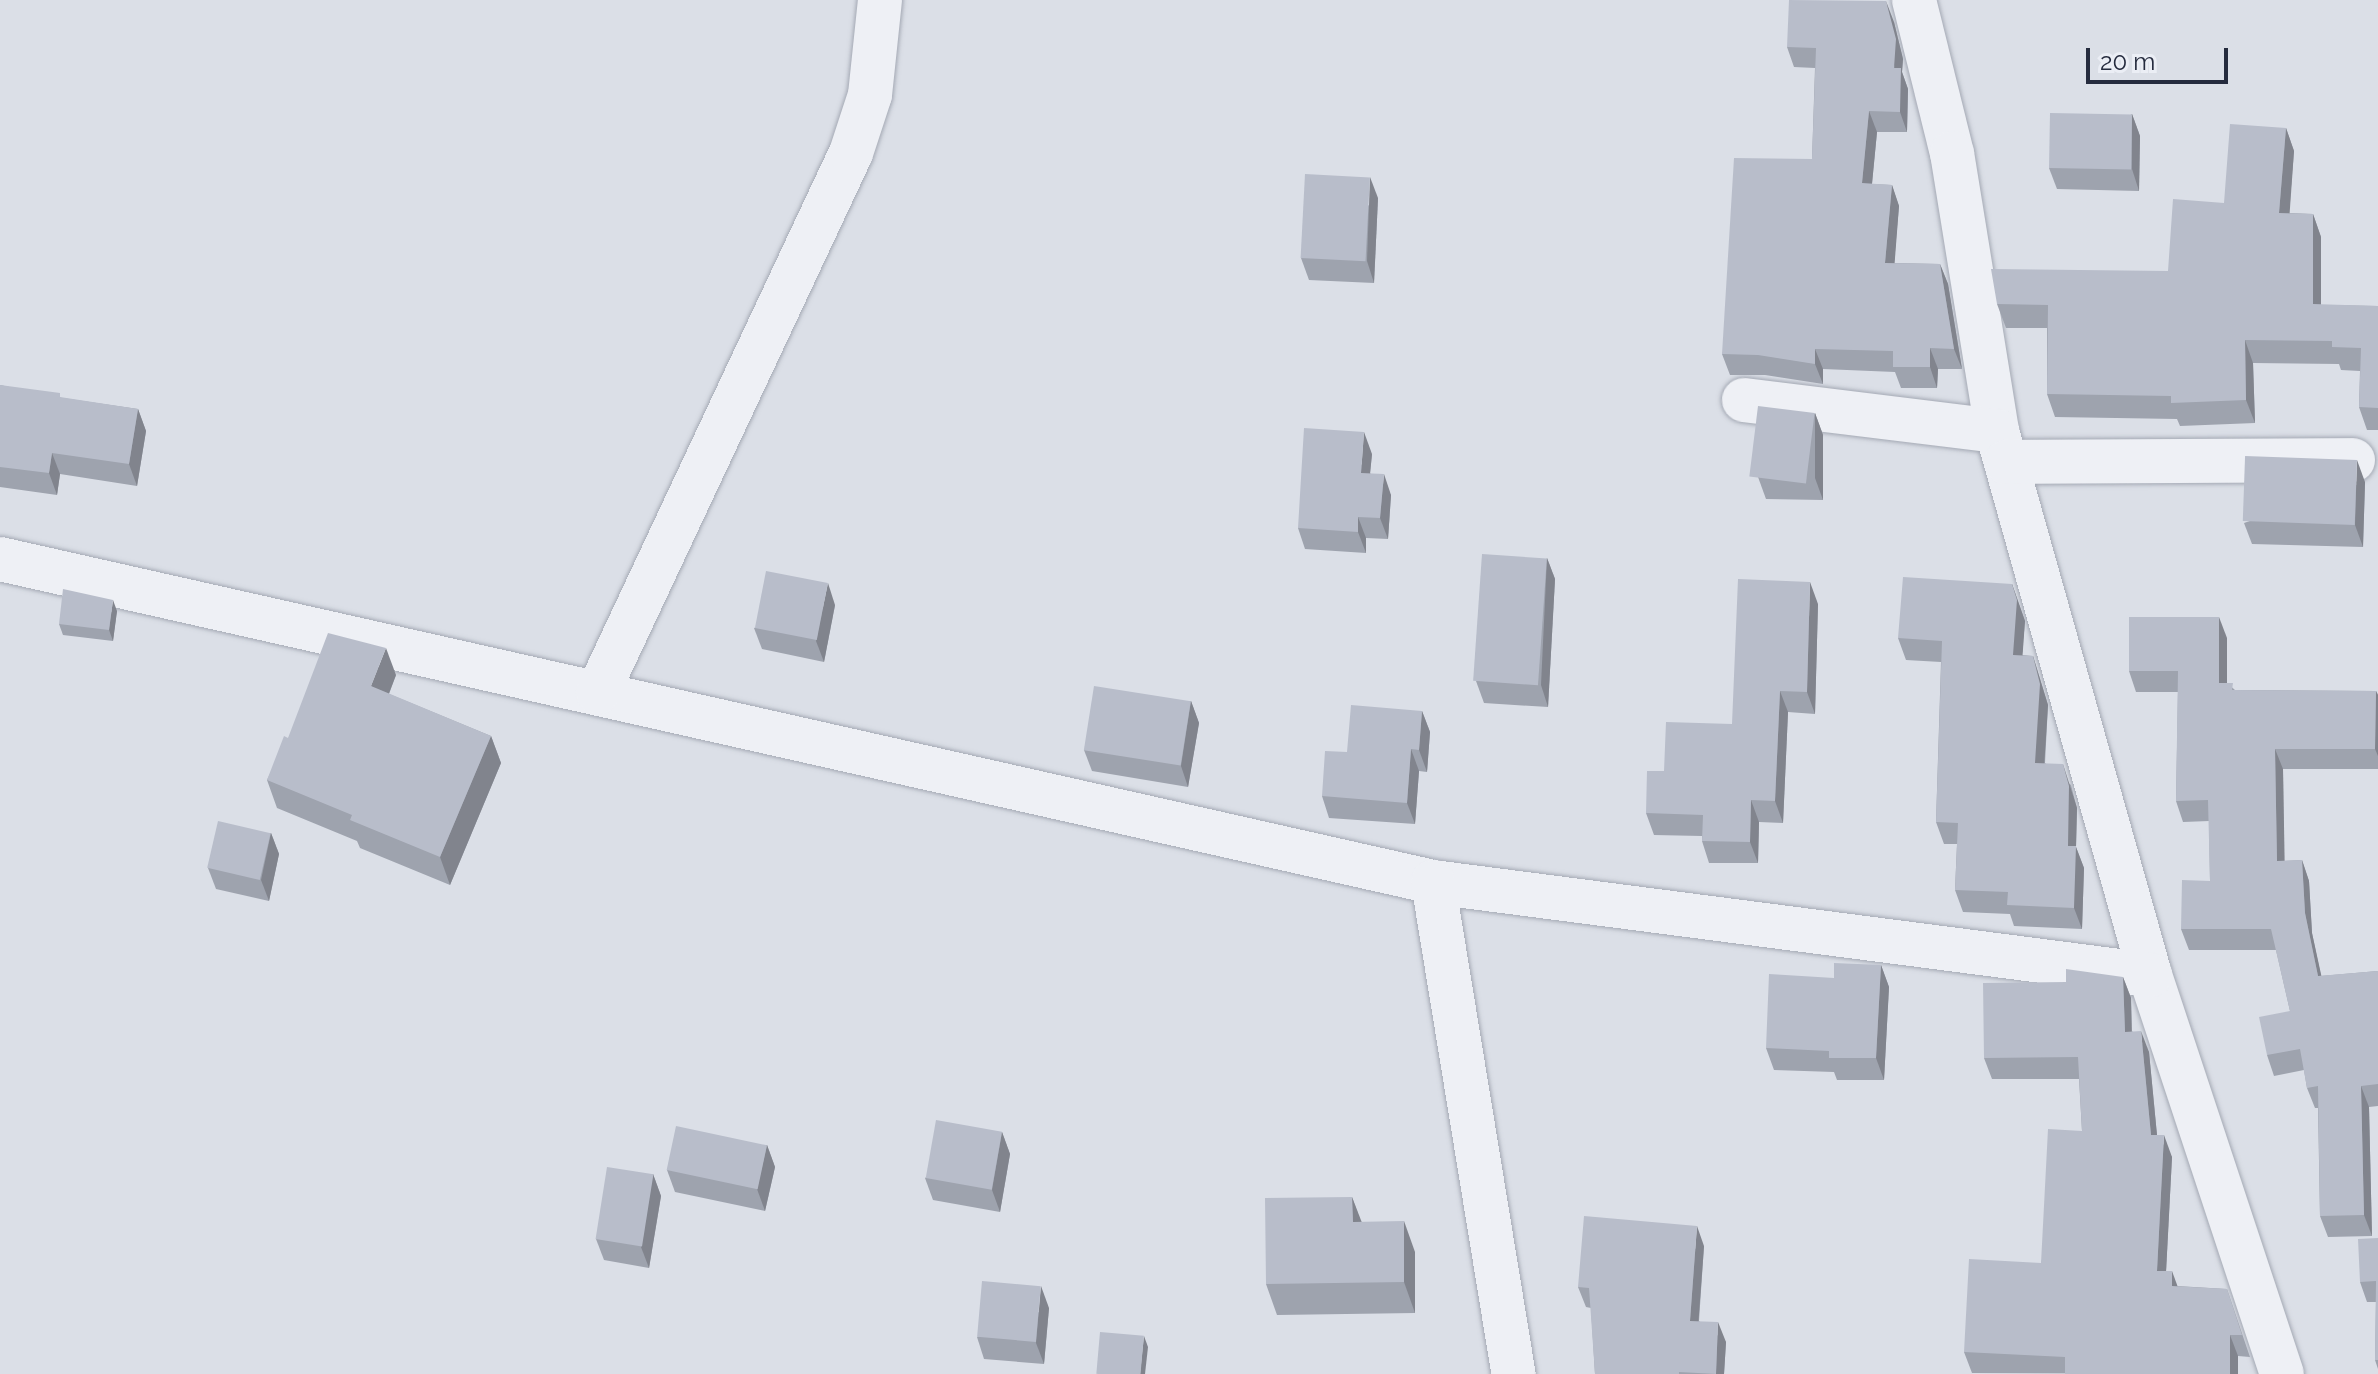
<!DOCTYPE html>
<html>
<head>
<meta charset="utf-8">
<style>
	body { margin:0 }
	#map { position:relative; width:2378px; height:1374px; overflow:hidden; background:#dbdfe7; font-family:Raleway,sans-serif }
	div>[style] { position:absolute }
	.roads { filter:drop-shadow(0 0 2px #a4a9b4) drop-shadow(0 0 2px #a4a9b4) }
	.minor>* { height:44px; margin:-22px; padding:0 22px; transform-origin:22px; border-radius:22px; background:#eef0f5 }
	.wall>* { inset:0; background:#9ea3ae }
	.shaded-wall>* { inset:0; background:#81848d }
	.building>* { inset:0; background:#b8bdca; transform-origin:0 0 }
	span { translate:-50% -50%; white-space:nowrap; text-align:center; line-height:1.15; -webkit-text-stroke:7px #ebeef5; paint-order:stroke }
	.scale { position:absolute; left:2086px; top:48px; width:142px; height:36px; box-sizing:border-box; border:4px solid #252b3e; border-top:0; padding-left:10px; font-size:24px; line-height:28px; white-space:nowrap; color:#252b3e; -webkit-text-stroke:6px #ebeef5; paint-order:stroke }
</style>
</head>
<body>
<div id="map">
	<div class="roads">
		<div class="minor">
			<i style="left:1914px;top:0;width:158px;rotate:76.1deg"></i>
			<i style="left:1952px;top:153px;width:282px;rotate:80.8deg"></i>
			<i style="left:1997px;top:431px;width:565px;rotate:74.29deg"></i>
			<i style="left:2150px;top:975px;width:420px;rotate:71.7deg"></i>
			<i style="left:1744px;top:400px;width:255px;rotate:7deg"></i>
			<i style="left:2006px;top:462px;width:347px;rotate:-0.3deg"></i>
			<i style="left:0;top:559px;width:1469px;rotate:12.7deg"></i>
			<i style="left:1433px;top:882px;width:723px;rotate:7.39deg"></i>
			<i style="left:598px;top:692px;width:595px;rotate:-64.86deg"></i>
			<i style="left:851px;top:153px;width:61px;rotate:-71.9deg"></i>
			<i style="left:870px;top:95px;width:96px;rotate:-84deg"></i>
			<i style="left:1433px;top:882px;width:499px;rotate:80.7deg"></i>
		</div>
	</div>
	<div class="wall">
		<i style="clip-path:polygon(1894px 22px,1903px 59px,1902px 72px,1908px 89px,1907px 132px,1877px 132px,1872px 184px,1892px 185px,1899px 206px,1894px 263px,1940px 264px,1948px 284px,1962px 369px,1938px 369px,1937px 388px,1901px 388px,1895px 372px,1823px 369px,1823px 384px,1765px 375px,1730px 375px,1722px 354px,1812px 159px,1815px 68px,1794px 67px,1787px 47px)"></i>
		<i style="clip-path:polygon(2132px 114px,2140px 136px,2139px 191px,2057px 189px,2049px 168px)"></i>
		<i style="clip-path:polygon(2286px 128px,2294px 151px,2289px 213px,2313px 214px,2321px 237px,2321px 305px,2378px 306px,2378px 430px,2367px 430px,2359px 407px,2360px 371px,2341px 370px,2339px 364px,2253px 363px,2255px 423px,2180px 426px,2177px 419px,2055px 417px,2047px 394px,2047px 328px,2006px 328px,1997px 304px,2168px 271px)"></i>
		<i style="clip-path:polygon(1378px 198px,1374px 283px,1309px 280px,1301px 258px)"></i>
		<i style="clip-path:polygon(0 385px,62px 398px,138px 409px,146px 431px,137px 486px,60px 474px,57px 495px,0 487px)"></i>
		<i style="clip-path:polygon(1815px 413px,1823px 435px,1823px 500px,1766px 499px,1758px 477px)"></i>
		<i style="clip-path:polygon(1372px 454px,1370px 473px,1391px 495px,1388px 539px,1366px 538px,1366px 553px,1305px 549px,1298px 528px)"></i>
		<i style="clip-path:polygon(2365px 482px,2363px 547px,2252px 544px,2244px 523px)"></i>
		<i style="clip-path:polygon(1547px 558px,1555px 579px,1548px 707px,1484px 703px,1476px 681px)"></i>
		<i style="clip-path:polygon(2012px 584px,2025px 621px,2022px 655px,2033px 656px,2048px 705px,2045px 763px,2071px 785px,2077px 808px,2076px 847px,2084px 868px,2082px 929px,2014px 926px,2010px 914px,1963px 912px,1955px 890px,1957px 844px,1944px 844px,1936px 822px,1941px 662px,1906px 660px,1898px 638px)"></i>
		<i style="clip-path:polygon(1818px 604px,1815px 714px,1788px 712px,1783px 823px,1759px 822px,1758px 863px,1709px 863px,1702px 841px,1702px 836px,1654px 835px,1646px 813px,1664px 771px,1732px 724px)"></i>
		<i style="clip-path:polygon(835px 605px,824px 662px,762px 649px,754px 628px)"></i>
		<i style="clip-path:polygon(117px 611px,113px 641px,63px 635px,59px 624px)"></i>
		<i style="clip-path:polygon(2227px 638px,2227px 683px,2235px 690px,2376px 691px,2378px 695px,2378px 769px,2283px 769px,2284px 861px,2302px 860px,2309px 881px,2312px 933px,2321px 976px,2378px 971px,2378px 1106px,2369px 1107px,2372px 1236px,2328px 1237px,2320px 1216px,2318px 1108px,2315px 1108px,2307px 1088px,2304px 1070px,2274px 1076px,2267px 1055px,2290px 1011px,2276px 950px,2189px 950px,2181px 929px,2210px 881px,2209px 821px,2183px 822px,2176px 801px,2178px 692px,2136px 692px,2129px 671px)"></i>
		<i style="clip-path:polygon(396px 675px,389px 694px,491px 736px,501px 763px,450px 885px,360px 848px,357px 841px,277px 808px,267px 780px,288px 738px)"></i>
		<i style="clip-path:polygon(1191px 701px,1199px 723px,1188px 787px,1092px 771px,1084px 750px)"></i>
		<i style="clip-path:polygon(1422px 711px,1430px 732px,1427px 772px,1419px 771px,1415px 824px,1329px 818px,1322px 796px,1347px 752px)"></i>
		<i style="clip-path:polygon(271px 833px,279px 854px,269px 901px,216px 889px,208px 868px)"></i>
		<i style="clip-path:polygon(1881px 965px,1889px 987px,1884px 1080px,1837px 1080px,1834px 1072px,1774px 1070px,1766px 1048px,1834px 978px)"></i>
		<i style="clip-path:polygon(2123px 977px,2131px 998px,2132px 1031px,2149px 1052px,2157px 1135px,2172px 1157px,2166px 1271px,2177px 1286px,2227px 1289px,2250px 1357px,2238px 1356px,2238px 1374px,1972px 1373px,1964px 1352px,2041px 1263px,2082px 1131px,2079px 1079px,1992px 1079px,1984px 1058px,2066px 982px)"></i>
		<i style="clip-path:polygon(1002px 1132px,1010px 1154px,1000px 1212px,933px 1200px,925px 1178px)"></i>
		<i style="clip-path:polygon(767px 1145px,775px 1167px,765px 1211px,675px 1192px,667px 1170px)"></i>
		<i style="clip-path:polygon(653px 1174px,661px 1196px,649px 1268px,604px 1260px,596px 1239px)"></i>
		<i style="clip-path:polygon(1352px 1197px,1361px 1222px,1415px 1252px,1415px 1313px,1277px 1315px,1266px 1284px)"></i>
		<i style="clip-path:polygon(2378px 1238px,2378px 1369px,2375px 1360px,2376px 1302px,2367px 1302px,2360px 1282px)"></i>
		<i style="clip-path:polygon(1704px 1246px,1699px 1321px,1726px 1342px,1724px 1374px,1595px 1374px,1591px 1308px,1586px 1307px,1578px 1287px)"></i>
		<i style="clip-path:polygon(1049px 1308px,1044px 1364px,984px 1359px,977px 1337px)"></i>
	</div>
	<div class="shaded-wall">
		<i style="clip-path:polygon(1886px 1px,1894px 22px,1903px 59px,1902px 72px,1908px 89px,1907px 132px,1900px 112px)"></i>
		<i style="clip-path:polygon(1869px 111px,1877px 132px,1870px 204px,1862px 183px)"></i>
		<i style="clip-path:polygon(2132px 114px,2140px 136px,2139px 191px,2132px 169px)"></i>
		<i style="clip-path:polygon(2286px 128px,2294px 151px,2288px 236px,2279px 213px)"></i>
		<i style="clip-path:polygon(1370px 177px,1378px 198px,1374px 283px,1367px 261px)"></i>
		<i style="clip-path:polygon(1892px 185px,1899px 206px,1893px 284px,1885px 263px)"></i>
		<i style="clip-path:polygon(2313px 214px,2321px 237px,2321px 327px,2313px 304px)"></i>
		<i style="clip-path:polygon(1940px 264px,1948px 284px,1962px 369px,1954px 349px)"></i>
		<i style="clip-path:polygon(2245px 340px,2253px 363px,2255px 423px,2246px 400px)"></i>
		<i style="clip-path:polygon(1930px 348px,1938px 369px,1937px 388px,1930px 367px)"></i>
		<i style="clip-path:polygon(1815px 349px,1823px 369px,1823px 384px,1815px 364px)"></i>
		<i style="clip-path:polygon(138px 409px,146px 431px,137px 486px,129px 464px)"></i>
		<i style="clip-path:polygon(1815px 413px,1823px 435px,1823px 500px,1815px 478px)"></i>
		<i style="clip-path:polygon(1364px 432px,1372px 454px,1368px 494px,1361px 473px)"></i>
		<i style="clip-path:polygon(52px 453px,60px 474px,57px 495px,49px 473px)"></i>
		<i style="clip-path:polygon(2357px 460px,2365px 482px,2363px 547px,2355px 525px)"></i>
		<i style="clip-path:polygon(1384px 474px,1391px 495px,1388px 539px,1380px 518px)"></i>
		<i style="clip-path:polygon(1358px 517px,1366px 538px,1366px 553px,1358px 532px)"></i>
		<i style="clip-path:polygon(1547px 558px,1555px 579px,1548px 707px,1541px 685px)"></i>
		<i style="clip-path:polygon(1810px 582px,1818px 604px,1815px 714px,1807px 692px)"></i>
		<i style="clip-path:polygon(828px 583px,835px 605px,824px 662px,816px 641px)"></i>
		<i style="clip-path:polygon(2012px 584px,2025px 621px,2021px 677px,2013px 655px)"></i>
		<i style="clip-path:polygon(113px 600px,117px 611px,113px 641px,109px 630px)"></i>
		<i style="clip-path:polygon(2219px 617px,2227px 638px,2227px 703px,2219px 683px)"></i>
		<i style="clip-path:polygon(386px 648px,396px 675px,381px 714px,371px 686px)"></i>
		<i style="clip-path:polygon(2033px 656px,2048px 705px,2043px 784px,2035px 763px)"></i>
		<i style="clip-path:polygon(1780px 691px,1788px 712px,1783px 823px,1775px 801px)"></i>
		<i style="clip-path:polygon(2376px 691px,2378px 695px,2378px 756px,2375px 749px)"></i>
		<i style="clip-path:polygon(1191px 701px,1199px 723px,1188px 787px,1181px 766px)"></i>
		<i style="clip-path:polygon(1422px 711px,1430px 732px,1427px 772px,1419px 750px)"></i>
		<i style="clip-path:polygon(491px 736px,501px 763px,450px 885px,440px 857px)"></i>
		<i style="clip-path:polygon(1411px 749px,1419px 771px,1415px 824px,1407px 803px)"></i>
		<i style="clip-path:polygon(2275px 749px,2283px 769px,2285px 882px,2277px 861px)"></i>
		<i style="clip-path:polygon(2063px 764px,2077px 808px,2076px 847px,2084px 868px,2082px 929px,2074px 908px,2068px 846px)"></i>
		<i style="clip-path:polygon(1751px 800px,1759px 822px,1758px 863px,1750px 842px)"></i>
		<i style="clip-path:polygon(271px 833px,279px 854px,269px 901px,261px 880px)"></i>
		<i style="clip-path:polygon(2302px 860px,2309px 881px,2312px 933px,2326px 997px,2318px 976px,2305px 913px)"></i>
		<i style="clip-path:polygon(1881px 965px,1889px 987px,1884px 1080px,1876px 1058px)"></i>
		<i style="clip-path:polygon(2123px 977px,2131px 998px,2132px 1053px,2125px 1032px)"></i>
		<i style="clip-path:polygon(2141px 1031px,2149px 1052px,2159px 1156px,2151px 1135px)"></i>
		<i style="clip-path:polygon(2361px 1086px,2369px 1107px,2372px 1236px,2364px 1215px)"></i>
		<i style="clip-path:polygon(1002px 1132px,1010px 1154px,1000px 1212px,992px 1190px)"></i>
		<i style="clip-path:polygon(2164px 1135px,2172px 1157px,2165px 1292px,2157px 1271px)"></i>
		<i style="clip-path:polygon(767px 1145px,775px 1167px,765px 1211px,757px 1189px)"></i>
		<i style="clip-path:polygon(653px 1174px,661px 1196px,649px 1268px,641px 1247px)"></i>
		<i style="clip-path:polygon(1352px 1197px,1364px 1228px,1353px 1222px)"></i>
		<i style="clip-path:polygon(1404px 1221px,1415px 1252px,1415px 1313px,1404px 1282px)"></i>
		<i style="clip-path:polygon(1697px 1226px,1704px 1246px,1697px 1341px,1690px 1321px)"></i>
		<i style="clip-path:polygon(2172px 1271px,2180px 1293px,2172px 1286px)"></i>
		<i style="clip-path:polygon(1041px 1286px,1049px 1308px,1044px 1364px,1036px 1343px)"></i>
		<i style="clip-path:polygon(1718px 1322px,1726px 1342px,1724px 1374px,1716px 1374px)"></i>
		<i style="clip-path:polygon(2230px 1335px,2238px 1356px,2238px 1374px,2230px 1374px)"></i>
		<i style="clip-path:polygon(1144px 1336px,1148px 1347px,1145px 1374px,1140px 1374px)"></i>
	</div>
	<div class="building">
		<i style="clip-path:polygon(1789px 0,1886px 1px,1896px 39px,1894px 68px,1901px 68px,1900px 112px,1869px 111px,1862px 183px,1892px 185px,1885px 263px,1940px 264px,1954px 349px,1930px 348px,1930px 367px,1893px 367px,1893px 351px,1815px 349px,1815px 364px,1758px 355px,1722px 354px,1734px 158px,1812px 159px,1816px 48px,1787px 47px)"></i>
		<i style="left:2050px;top:113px;width:82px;height:55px;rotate:1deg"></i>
		<i style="clip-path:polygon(2230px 124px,2286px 128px,2279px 213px,2313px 214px,2313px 304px,2378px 306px,2378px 408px,2359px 407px,2361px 348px,2332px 347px,2332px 341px,2245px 340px,2246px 400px,2171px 403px,2171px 396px,2047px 394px,2048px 305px,1997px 304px,1991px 269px,2168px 271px,2173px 199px,2224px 203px)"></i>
		<i style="left:1305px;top:174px;width:65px;height:84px;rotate:3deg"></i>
		<i style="clip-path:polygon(0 385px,60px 393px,60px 397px,138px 409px,129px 464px,52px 453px,49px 473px,0 467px)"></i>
		<i style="left:1758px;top:406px;width:57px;height:71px;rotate:7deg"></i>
		<i style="clip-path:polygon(1304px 428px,1364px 432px,1361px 473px,1384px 474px,1380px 518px,1358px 517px,1358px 532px,1298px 528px)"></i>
		<i style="left:2357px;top:460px;width:65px;height:112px;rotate:92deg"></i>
		<i style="left:1482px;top:554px;width:65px;height:127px;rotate:4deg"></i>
		<i style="left:766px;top:571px;width:63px;height:58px;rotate:11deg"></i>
		<i style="clip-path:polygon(1903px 577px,2012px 584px,2017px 600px,2013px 655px,2033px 656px,2040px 684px,2035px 763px,2063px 764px,2069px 786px,2068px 846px,2076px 846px,2074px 908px,2007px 905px,2008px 892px,1955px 890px,1958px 823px,1936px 822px,1942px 641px,1898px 638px)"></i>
		<i style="clip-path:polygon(1738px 579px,1810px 582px,1807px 692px,1780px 691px,1775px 801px,1751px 800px,1750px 842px,1702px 841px,1703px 815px,1646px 813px,1647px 771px,1664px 771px,1666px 722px,1732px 724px)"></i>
		<i style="clip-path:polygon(63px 589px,113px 600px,109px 630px,59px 624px)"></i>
		<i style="clip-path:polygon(2129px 617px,2219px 617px,2219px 683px,2233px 683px,2232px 690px,2376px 691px,2375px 749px,2275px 749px,2277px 861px,2302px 860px,2305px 913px,2318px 976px,2378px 971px,2378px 1084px,2361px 1086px,2364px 1215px,2320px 1216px,2318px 1086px,2307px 1088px,2300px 1049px,2267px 1055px,2259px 1017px,2290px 1011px,2271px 929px,2181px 929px,2182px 880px,2210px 881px,2208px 800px,2176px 801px,2178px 671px,2129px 671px)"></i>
		<i style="clip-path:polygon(328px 633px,386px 648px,371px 686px,491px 736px,440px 857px,350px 820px,352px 815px,267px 780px,284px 736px,288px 738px)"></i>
		<i style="left:1094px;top:686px;width:98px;height:65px;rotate:9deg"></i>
		<i style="clip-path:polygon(1351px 705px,1422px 711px,1419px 750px,1411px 749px,1407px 803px,1322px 796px,1325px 751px,1347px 752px)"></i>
		<i style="left:218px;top:821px;width:54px;height:48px;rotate:13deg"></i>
		<i style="clip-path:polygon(1834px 963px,1881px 965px,1876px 1058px,1829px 1058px,1829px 1051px,1766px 1048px,1769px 974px,1834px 978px)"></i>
		<i style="clip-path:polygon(2066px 969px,2123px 977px,2125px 1032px,2141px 1031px,2151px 1135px,2164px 1135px,2157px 1271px,2172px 1271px,2172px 1286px,2227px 1289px,2242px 1335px,2230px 1335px,2230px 1374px,2065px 1374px,2065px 1357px,1964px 1352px,1969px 1259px,2041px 1263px,2048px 1129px,2082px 1131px,2078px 1057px,1984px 1058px,1983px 983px,2066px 982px)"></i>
		<i style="left:936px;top:1120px;width:67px;height:59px;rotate:10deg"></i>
		<i style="left:676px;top:1126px;width:93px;height:45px;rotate:12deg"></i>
		<i style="left:607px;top:1167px;width:47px;height:73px;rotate:9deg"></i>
		<i style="clip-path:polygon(1352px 1197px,1353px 1222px,1404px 1221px,1404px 1282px,1266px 1284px,1265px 1198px)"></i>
		<i style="clip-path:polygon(1584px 1216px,1697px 1226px,1690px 1321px,1718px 1322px,1716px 1374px,1679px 1372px,1679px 1374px,1595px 1374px,1589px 1288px,1578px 1287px)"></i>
		<i style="clip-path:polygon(2378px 1238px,2378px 1360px,2375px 1360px,2376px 1281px,2360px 1282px,2358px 1239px)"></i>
		<i style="left:982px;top:1281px;width:59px;height:56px;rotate:5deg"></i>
		<i style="left:1100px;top:1332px;width:44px;height:42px;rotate:5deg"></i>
	</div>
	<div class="scale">20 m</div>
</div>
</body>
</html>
